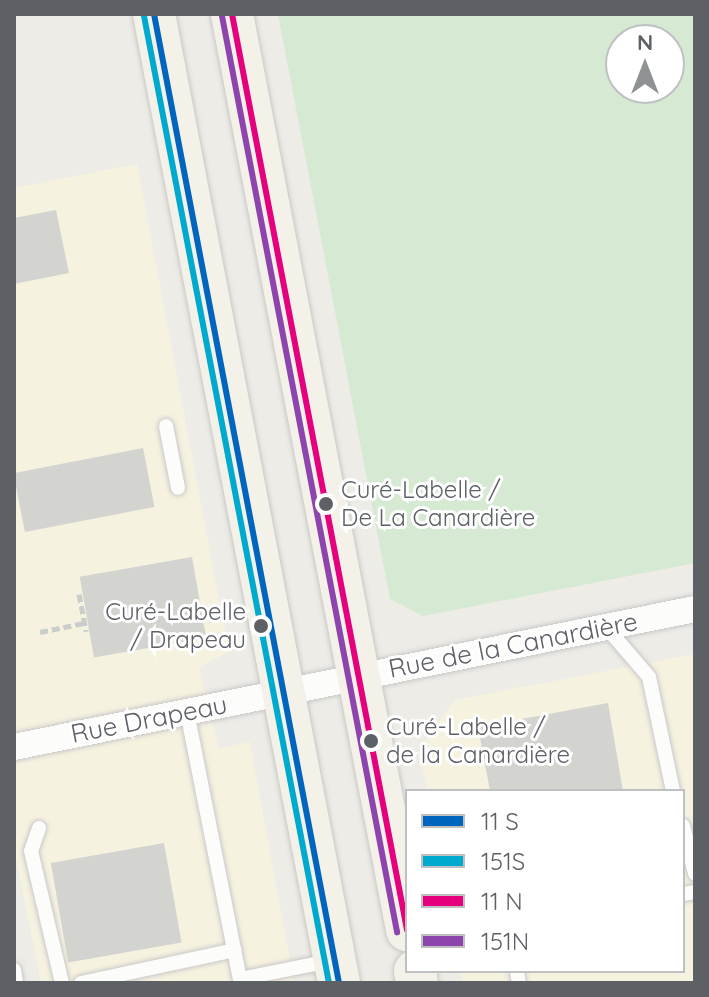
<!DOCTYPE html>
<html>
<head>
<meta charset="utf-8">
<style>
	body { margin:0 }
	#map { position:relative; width:709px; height:997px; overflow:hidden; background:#edece7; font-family:Quicksand,sans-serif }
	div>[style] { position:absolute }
	.commercial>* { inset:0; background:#f6f2e0 }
	.green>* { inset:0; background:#d5e9d3 }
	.building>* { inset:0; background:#d3d3d0; transform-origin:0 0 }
	.path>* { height:5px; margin-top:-2.5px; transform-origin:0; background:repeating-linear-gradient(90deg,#c9ceca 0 8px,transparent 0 12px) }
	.roads { filter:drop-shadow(0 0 2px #c8c8c8) drop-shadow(0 0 2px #c8c8c8) }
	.lane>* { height:14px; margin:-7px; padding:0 7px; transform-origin:7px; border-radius:7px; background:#fcfcfb }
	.street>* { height:26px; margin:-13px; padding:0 13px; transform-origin:13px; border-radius:13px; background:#fcfcfb }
	.primary>* { height:42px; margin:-21px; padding:0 21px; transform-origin:21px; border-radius:21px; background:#f3f1e8 }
	.bus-1>* { height:6px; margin:-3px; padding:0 3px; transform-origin:3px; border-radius:3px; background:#0065bd }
	.bus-2>* { height:6px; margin:-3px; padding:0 3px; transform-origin:3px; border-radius:3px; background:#00a9ce }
	.bus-3>* { height:6px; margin:-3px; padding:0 3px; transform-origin:3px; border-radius:3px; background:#e5007d }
	.bus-4>* { height:6px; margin:-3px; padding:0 3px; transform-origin:3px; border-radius:3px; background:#8e44ad }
	.dots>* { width:22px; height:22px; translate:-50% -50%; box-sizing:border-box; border:4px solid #fff; border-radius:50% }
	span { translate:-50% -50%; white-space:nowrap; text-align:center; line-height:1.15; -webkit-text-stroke:6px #fff; paint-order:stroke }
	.bus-label { font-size:24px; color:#5d6166 }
	.left { translate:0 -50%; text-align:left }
	.right { translate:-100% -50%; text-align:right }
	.street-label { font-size:26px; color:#5d6166 }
	.frame { position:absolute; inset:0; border:16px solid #5d6166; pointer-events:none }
	.legend { position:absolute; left:405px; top:789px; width:280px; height:184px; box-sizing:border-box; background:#fff; border:2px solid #bec0c2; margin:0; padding:10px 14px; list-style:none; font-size:24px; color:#5d6166 }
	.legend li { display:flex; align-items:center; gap:16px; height:40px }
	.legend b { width:40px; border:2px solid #bec0c2 }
	.north { position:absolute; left:605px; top:24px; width:80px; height:80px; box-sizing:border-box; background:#fff; border:2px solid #bec0c2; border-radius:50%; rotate:0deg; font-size:22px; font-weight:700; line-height:32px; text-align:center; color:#5d6166 }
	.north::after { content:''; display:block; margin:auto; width:28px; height:36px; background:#8f9293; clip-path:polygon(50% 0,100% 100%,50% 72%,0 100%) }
</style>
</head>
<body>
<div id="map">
	<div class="commercial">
		<i style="clip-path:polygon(137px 164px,229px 652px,199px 667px,219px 748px,250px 742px,294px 983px,41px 983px,14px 848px,14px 188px)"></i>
		<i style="clip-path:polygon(695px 654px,695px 983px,462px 983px,460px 971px,683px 971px,683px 791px,427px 791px,419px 749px,455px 700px)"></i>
	</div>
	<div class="green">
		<i style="clip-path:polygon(evenodd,278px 14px,695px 14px,695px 563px,423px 616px,390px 599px,278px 14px,621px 40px,669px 40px,669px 88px,621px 88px,621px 40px)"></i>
	</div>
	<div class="building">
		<i style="clip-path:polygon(56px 210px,69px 273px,14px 284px,14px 218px)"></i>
		<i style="left:143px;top:448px;width:60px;height:132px;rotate:79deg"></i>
		<i style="left:192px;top:557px;width:82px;height:114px;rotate:80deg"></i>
		<i style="clip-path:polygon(608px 703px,623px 791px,490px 791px,478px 727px)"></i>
		<i style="left:164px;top:843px;width:101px;height:115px;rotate:80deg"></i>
	</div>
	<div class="path">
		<i style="left:79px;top:594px;width:38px;rotate:79deg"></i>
		<i style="left:40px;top:632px;width:45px;rotate:-11.6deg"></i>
	</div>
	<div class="roads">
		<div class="lane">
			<i style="left:166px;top:426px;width:63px;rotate:79deg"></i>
			<i style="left:606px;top:627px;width:66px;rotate:49.3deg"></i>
			<i style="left:649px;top:677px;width:116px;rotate:78.1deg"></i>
			<i style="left:187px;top:712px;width:272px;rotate:78.8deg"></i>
			<i style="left:240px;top:979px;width:92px;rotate:-11.3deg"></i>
			<i style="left:683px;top:826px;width:49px;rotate:75.7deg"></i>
			<i style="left:39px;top:828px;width:24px;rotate:109deg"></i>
			<i style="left:31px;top:851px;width:136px;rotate:76.8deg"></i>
			<i style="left:683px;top:894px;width:12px;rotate:-9deg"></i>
			<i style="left:14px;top:970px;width:13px;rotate:81deg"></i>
			<i style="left:517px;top:971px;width:12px;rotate:81deg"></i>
			<i style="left:81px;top:983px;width:157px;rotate:-12.1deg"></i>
		</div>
		<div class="street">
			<i style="left:14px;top:747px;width:695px;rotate:-11.46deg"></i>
		</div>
		<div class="primary">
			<i style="left:154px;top:14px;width:987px;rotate:79.19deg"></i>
			<i style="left:232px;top:14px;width:933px;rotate:79.18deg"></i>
			<i style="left:415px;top:971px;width:12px;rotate:81deg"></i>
		</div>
	</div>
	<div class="bus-1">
		<i style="left:154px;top:14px;width:987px;rotate:79.19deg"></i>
	</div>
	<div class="bus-2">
		<i style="left:144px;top:16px;width:985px;rotate:79.17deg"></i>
	</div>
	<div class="bus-3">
		<i style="left:232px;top:14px;width:933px;rotate:79.18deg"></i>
	</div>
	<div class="bus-4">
		<i style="left:222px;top:16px;width:933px;rotate:79.18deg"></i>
	</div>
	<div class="dots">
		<i style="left:326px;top:504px;background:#5d6166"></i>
		<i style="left:261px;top:626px;background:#5d6166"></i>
		<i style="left:371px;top:741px;background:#5d6166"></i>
	</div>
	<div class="bus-label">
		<span class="left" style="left:341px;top:504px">Curé-Labelle /<br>De La Canardière</span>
		<span class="right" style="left:246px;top:626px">Curé-Labelle<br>/ Drapeau</span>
		<span class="left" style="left:386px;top:741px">Curé-Labelle /<br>de la Canardière</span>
	</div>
	<div class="street-label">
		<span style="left:513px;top:645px;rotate:-11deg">Rue de la Canardière</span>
		<span style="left:149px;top:719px;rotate:-11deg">Rue Drapeau</span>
	</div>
	<div class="frame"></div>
	<ul class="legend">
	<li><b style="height:10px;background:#0065bd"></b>11 S</li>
	<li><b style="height:10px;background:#00a9ce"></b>151S</li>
	<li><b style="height:10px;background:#e5007d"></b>11 N</li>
	<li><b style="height:10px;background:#8e44ad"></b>151N</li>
	</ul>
	<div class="north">N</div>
</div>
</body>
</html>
